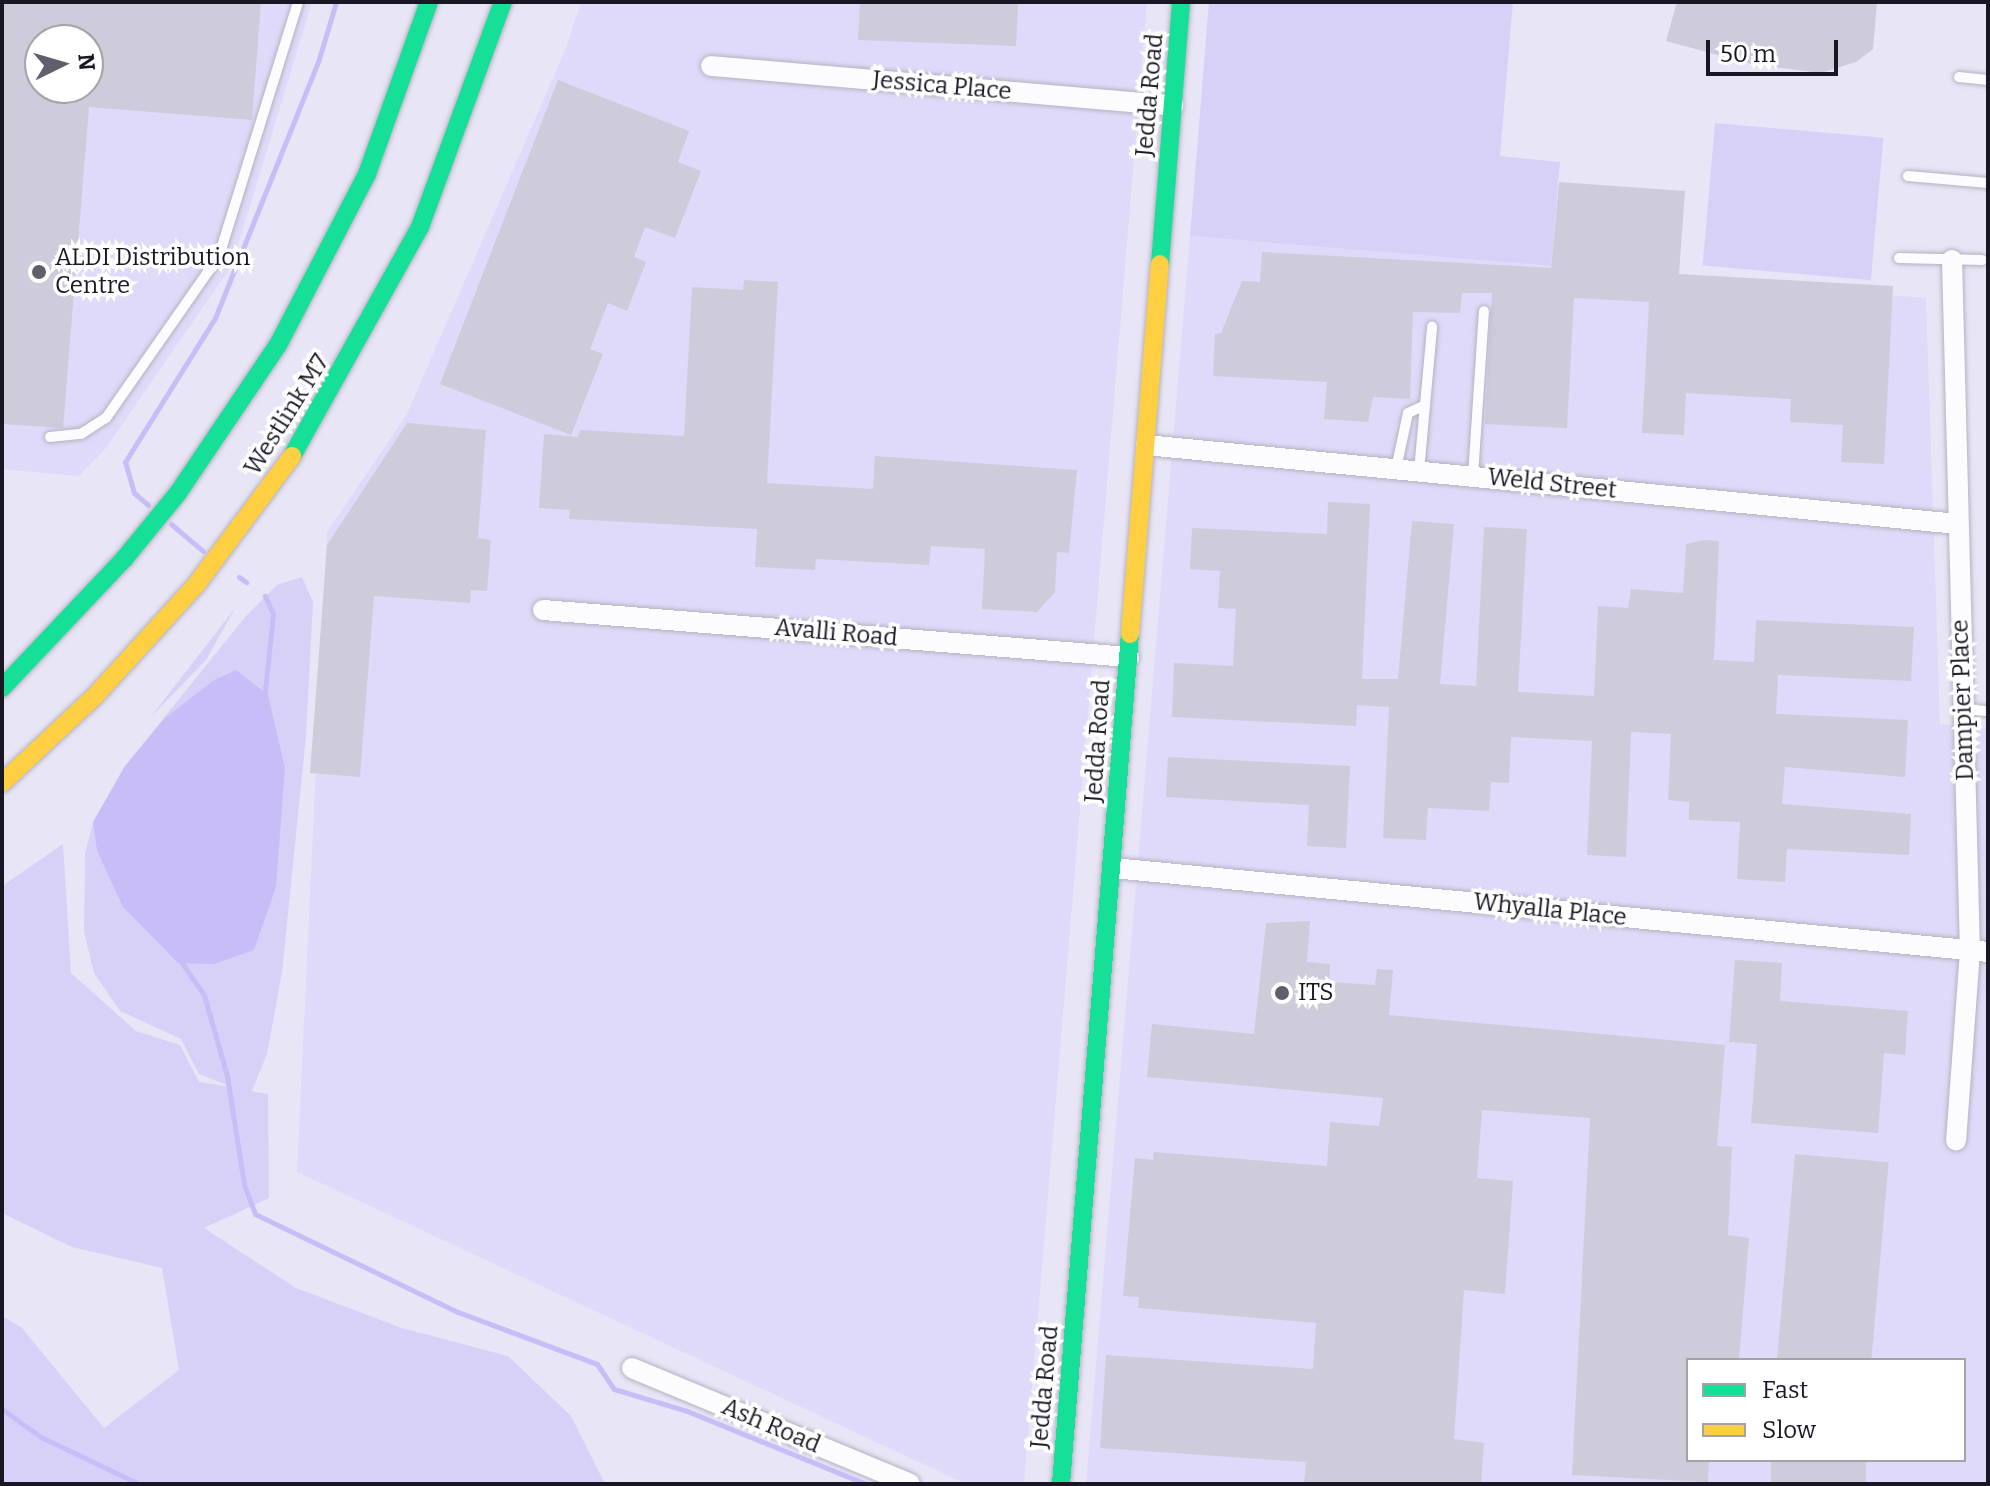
<!DOCTYPE html>
<html>
<head>
<meta charset="utf-8">
<style>
	body { margin:0 }
	#map { position:relative; width:1990px; height:1486px; overflow:hidden; background:#e8e5f6; font-family:Bitter,serif }
	div>[style] { position:absolute }
	.built>* { inset:0; background:#dfdaf9 }
	.green>* { inset:0; background:#d8d1f7; transform-origin:0 0 }
	.water>* { inset:0; background:#c9bdf8 }
	.stream>* { height:5px; margin:-2.5px; padding:0 2.5px; transform-origin:2.5px; border-radius:2.5px; background:#c9bdf8 }
	.building>* { inset:0; background:#ceccda; transform-origin:0 0 }
	.roads { filter:drop-shadow(0 0 2px #b5b2c0) drop-shadow(0 0 2px #b5b2c0) }
	.lane>* { height:10px; margin:-5px; padding:0 5px; transform-origin:5px; border-radius:5px; background:#fcfbfe }
	.street>* { height:20px; margin:-10px; padding:0 10px; transform-origin:10px; border-radius:10px; background:#fcfbfe }
	.fast>* { height:18px; margin:-9px; padding:0 9px; transform-origin:9px; border-radius:9px; background:#16e098 }
	.slow>* { height:18px; margin:-9px; padding:0 9px; transform-origin:9px; border-radius:9px; background:#ffcf43 }
	.dots>* { width:22px; height:22px; translate:-50% -50%; box-sizing:border-box; border:4px solid #fff; border-radius:50% }
	span { translate:-50% -50%; white-space:nowrap; text-align:center; line-height:1.15; -webkit-text-stroke:7px #fff; paint-order:stroke }
	.street-label { font-size:24px; color:#191724 }
	.poi-label { font-size:24px; color:#191724 }
	.left { translate:0 -50%; text-align:left }
	.frame { position:absolute; inset:0; border:4px solid #191724; pointer-events:none }
	.legend { position:absolute; left:1686px; top:1358px; width:280px; height:104px; box-sizing:border-box; background:#fff; border:2px solid #a3a2a7; margin:0; padding:10px 14px; list-style:none; font-size:24px; color:#191724 }
	.legend li { display:flex; align-items:center; gap:16px; height:40px }
	.legend b { width:40px; border:2px solid #a3a2a7 }
	.north { position:absolute; left:24px; top:24px; width:80px; height:80px; box-sizing:border-box; background:#fff; border:2px solid #a3a2a7; border-radius:50%; rotate:85deg; font-size:22px; font-weight:700; line-height:32px; text-align:center; color:#191724 }
	.north::after { content:''; display:block; margin:auto; width:28px; height:36px; background:#615f6e; clip-path:polygon(50% 0,100% 100%,50% 72%,0 100%) }
	.scale { position:absolute; left:1706px; top:40px; width:132px; height:36px; box-sizing:border-box; border:4px solid #191724; border-top:0; padding-left:10px; font-size:24px; line-height:28px; white-space:nowrap; color:#191724; -webkit-text-stroke:6px #fff; paint-order:stroke }
</style>
</head>
<body>
<div id="map">
	<div class="built">
		<i style="clip-path:polygon(evenodd,2px 2px,312px 2px,232px 265px,106px 448px,79px 476px,2px 469px,2px 2px,40px 40px,88px 40px,88px 88px,40px 88px,40px 40px)"></i>
		<i style="clip-path:polygon(581px 2px,1147px 2px,1024px 1484px,966px 1484px,297px 1172px,327px 532px,407px 414px,566px 48px)"></i>
		<i style="clip-path:polygon(evenodd,1190px 236px,1926px 298px,1940px 724px,1988px 729px,1988px 1484px,1086px 1484px,1190px 236px,1688px 1360px,1964px 1360px,1964px 1460px,1688px 1460px,1688px 1360px)"></i>
	</div>
	<div class="green">
		<i style="clip-path:polygon(1209px 2px,1513px 2px,1500px 156px,1560px 162px,1551px 266px,1190px 236px)"></i>
		<i style="left:1715px;top:123px;width:169px;height:143px;rotate:5deg"></i>
		<i style="clip-path:polygon(302px 577px,313px 602px,306px 736px,282px 973px,267px 1054px,252px 1091px,268px 1094px,269px 1198px,204px 1228px,296px 1288px,402px 1328px,508px 1356px,571px 1416px,605px 1484px,2px 1484px,2px 1316px,22px 1328px,104px 1428px,179px 1370px,162px 1268px,72px 1247px,2px 1213px,2px 886px,63px 844px,71px 973px,136px 1031px,180px 1045px,199px 1082px,232px 1087px,199px 1074px,181px 1039px,120px 1011px,94px 973px,84px 932px,85px 854px,93px 822px,125px 766px,246px 616px,277px 585px)"></i>
		<i style="clip-path:polygon(235px 608px,206px 660px,150px 718px)"></i>
	</div>
	<div class="water">
		<i style="clip-path:polygon(236px 670px,268px 695px,285px 768px,276px 887px,254px 950px,214px 964px,178px 963px,123px 907px,97px 851px,93px 822px,125px 766px,165px 718px,214px 680px)"></i>
	</div>
	<div class="stream">
		<i style="left:148px;top:505px;width:18px;rotate:-139deg"></i>
		<i style="left:134px;top:493px;width:32px;rotate:-106deg"></i>
		<i style="left:125px;top:462px;width:170px;rotate:-58deg"></i>
		<i style="left:215px;top:318px;width:279px;rotate:-68.1deg"></i>
		<i style="left:319px;top:59px;width:59px;rotate:-73.4deg"></i>
		<i style="left:171px;top:524px;width:42px;rotate:40.2deg"></i>
		<i style="left:239px;top:577px;width:9px;rotate:36deg"></i>
		<i style="left:264px;top:700px;width:86px;rotate:-84deg"></i>
		<i style="left:273px;top:614px;width:20px;rotate:-114deg"></i>
		<i style="left:178px;top:957px;width:46px;rotate:55.6deg"></i>
		<i style="left:204px;top:995px;width:84px;rotate:74.1deg"></i>
		<i style="left:227px;top:1076px;width:110px;rotate:81.1deg"></i>
		<i style="left:244px;top:1185px;width:31px;rotate:69deg"></i>
		<i style="left:255px;top:1214px;width:225px;rotate:25.8deg"></i>
		<i style="left:458px;top:1312px;width:148px;rotate:20.5deg"></i>
		<i style="left:597px;top:1364px;width:30px;rotate:56deg"></i>
		<i style="left:614px;top:1389px;width:76px;rotate:16.8deg"></i>
		<i style="left:687px;top:1411px;width:193px;rotate:22.2deg"></i>
		<i style="left:2px;top:1409px;width:48px;rotate:35.7deg"></i>
		<i style="left:41px;top:1437px;width:109px;rotate:25.6deg"></i>
	</div>
	<div class="building">
		<i style="clip-path:polygon(evenodd,2px 2px,261px 2px,252px 120px,89px 107px,63px 428px,2px 424px,2px 2px,40px 40px,88px 40px,88px 88px,40px 88px,40px 40px)"></i>
		<i style="clip-path:polygon(860px 2px,1018px 2px,1016px 46px,858px 40px)"></i>
		<i style="clip-path:polygon(1677px 2px,1877px 2px,1873px 49px,1856px 62px,1821px 73px,1751px 64px,1666px 41px)"></i>
		<i style="clip-path:polygon(558px 80px,689px 131px,678px 162px,701px 171px,675px 238px,645px 227px,634px 257px,646px 262px,627px 311px,608px 303px,590px 349px,603px 354px,571px 435px,440px 384px)"></i>
		<i style="clip-path:polygon(1559px 182px,1685px 191px,1679px 274px,1893px 286px,1884px 464px,1841px 462px,1843px 425px,1790px 422px,1791px 399px,1686px 393px,1684px 435px,1642px 433px,1649px 302px,1574px 298px,1567px 428px,1485px 424px,1492px 293px,1462px 293px,1460px 313px,1413px 312px,1410px 399px,1373px 397px,1368px 422px,1324px 419px,1327px 382px,1213px 376px,1215px 334px,1221px 333px,1242px 281px,1260px 282px,1262px 252px,1551px 268px)"></i>
		<i style="clip-path:polygon(744px 280px,778px 282px,767px 483px,873px 489px,875px 456px,1077px 470px,1069px 553px,1057px 552px,1055px 592px,1037px 612px,982px 609px,985px 549px,931px 546px,929px 565px,816px 559px,815px 570px,755px 567px,757px 529px,569px 519px,570px 510px,539px 508px,544px 434px,578px 437px,580px 430px,684px 436px,692px 287px,743px 290px)"></i>
		<i style="clip-path:polygon(407px 423px,486px 430px,478px 538px,491px 540px,487px 591px,471px 590px,470px 603px,374px 596px,360px 777px,310px 773px,327px 545px)"></i>
		<i style="clip-path:polygon(1328px 502px,1370px 504px,1362px 679px,1398px 679px,1412px 521px,1454px 524px,1440px 684px,1476px 686px,1484px 527px,1527px 529px,1518px 692px,1594px 696px,1598px 606px,1628px 608px,1631px 589px,1683px 593px,1686px 544px,1703px 540px,1719px 541px,1714px 660px,1754px 662px,1756px 620px,1914px 627px,1911px 681px,1778px 675px,1776px 714px,1908px 720px,1905px 777px,1785px 767px,1782px 804px,1911px 814px,1909px 855px,1787px 849px,1785px 882px,1737px 879px,1740px 822px,1689px 820px,1689px 802px,1668px 800px,1671px 734px,1631px 732px,1626px 857px,1587px 855px,1592px 741px,1511px 737px,1509px 783px,1491px 782px,1489px 811px,1428px 808px,1426px 840px,1383px 838px,1389px 707px,1357px 705px,1356px 726px,1172px 717px,1174px 663px,1233px 666px,1236px 609px,1218px 608px,1220px 571px,1190px 569px,1192px 528px,1327px 534px)"></i>
		<i style="clip-path:polygon(1168px 757px,1350px 766px,1346px 848px,1307px 846px,1309px 805px,1166px 797px)"></i>
		<i style="clip-path:polygon(1310px 921px,1307px 962px,1330px 964px,1329px 982px,1375px 985px,1377px 969px,1393px 970px,1389px 1015px,1725px 1045px,1717px 1146px,1732px 1147px,1728px 1235px,1749px 1238px,1739px 1360px,1688px 1360px,1688px 1460px,1709px 1460px,1708px 1482px,1572px 1475px,1590px 1118px,1482px 1110px,1477px 1178px,1513px 1181px,1505px 1294px,1464px 1290px,1454px 1439px,1484px 1443px,1481px 1484px,1304px 1484px,1306px 1462px,1100px 1448px,1106px 1355px,1313px 1369px,1316px 1323px,1138px 1308px,1139px 1297px,1123px 1296px,1135px 1158px,1153px 1160px,1154px 1152px,1327px 1166px,1330px 1122px,1379px 1126px,1383px 1098px,1147px 1077px,1152px 1024px,1254px 1034px,1266px 923px)"></i>
		<i style="clip-path:polygon(1735px 960px,1782px 963px,1780px 1001px,1908px 1011px,1905px 1055px,1884px 1053px,1878px 1133px,1751px 1123px,1757px 1044px,1729px 1042px)"></i>
		<i style="left:1795px;top:1154px;width:94px;height:207px;rotate:5deg"></i>
		<i style="left:1771px;top:1460px;width:95px;height:24px"></i>
	</div>
	<div class="roads">
		<div class="lane">
			<i style="left:1959px;top:77px;width:29px;rotate:6deg"></i>
			<i style="left:1908px;top:176px;width:80px;rotate:5deg"></i>
			<i style="left:1899px;top:258px;width:83px;rotate:1.4deg"></i>
			<i style="left:50px;top:437px;width:31px;rotate:-6deg"></i>
			<i style="left:81px;top:434px;width:30px;rotate:-33deg"></i>
			<i style="left:106px;top:418px;width:198px;rotate:-55.1deg"></i>
			<i style="left:219px;top:256px;width:266px;rotate:-72.7deg"></i>
			<i style="left:1396px;top:469px;width:57px;rotate:-77.9deg"></i>
			<i style="left:1408px;top:413px;width:19px;rotate:-25deg"></i>
			<i style="left:1419px;top:471px;width:145px;rotate:-84.8deg"></i>
			<i style="left:1473px;top:476px;width:165px;rotate:-86.2deg"></i>
			<i style="left:1963px;top:709px;width:25px;rotate:5deg"></i>
		</div>
		<div class="street">
			<i style="left:711px;top:66px;width:464px;rotate:4.9deg"></i>
			<i style="left:1952px;top:260px;width:691px;rotate:88.51deg"></i>
			<i style="left:1970px;top:951px;width:190px;rotate:94.2deg"></i>
			<i style="left:1146px;top:445px;width:816px;rotate:5.56deg"></i>
			<i style="left:543px;top:610px;width:588px;rotate:4.59deg"></i>
			<i style="left:1113px;top:868px;width:879px;rotate:5.48deg"></i>
			<i style="left:632px;top:1368px;width:301px;rotate:22.6deg"></i>
		</div>
		<div class="fast">
			<i style="left:1160px;top:264px;width:263px;rotate:-85.4deg"></i>
			<i style="left:292px;top:456px;width:262px;rotate:-60.8deg"></i>
			<i style="left:420px;top:227px;width:240px;rotate:-69.8deg"></i>
			<i style="left:2px;top:688px;width:178px;rotate:-46.6deg"></i>
			<i style="left:124px;top:559px;width:85px;rotate:-50.7deg"></i>
			<i style="left:178px;top:493px;width:179px;rotate:-56deg"></i>
			<i style="left:278px;top:345px;width:193px;rotate:-62.5deg"></i>
			<i style="left:367px;top:174px;width:183px;rotate:-70.2deg"></i>
			<i style="left:1061px;top:1484px;width:853px;rotate:-85.36deg"></i>
		</div>
		<div class="slow">
			<i style="left:1130px;top:634px;width:371px;rotate:-85.4deg"></i>
			<i style="left:2px;top:783px;width:127px;rotate:-43.1deg"></i>
			<i style="left:95px;top:696px;width:150px;rotate:-47.7deg"></i>
			<i style="left:196px;top:585px;width:161px;rotate:-53.3deg"></i>
		</div>
	</div>
	<div class="dots">
		<i style="left:39px;top:272px;background:#615f6e"></i>
		<i style="left:1282px;top:993px;background:#615f6e"></i>
	</div>
	<div class="street-label">
		<span style="left:942px;top:86px;rotate:5deg">Jessica Place</span>
		<span style="left:1150px;top:95px;rotate:-85deg">Jedda Road</span>
		<span style="left:287px;top:415px;rotate:-58deg">Westlink M7</span>
		<span style="left:1552px;top:484px;rotate:6deg">Weld Street</span>
		<span style="left:836px;top:633px;rotate:5deg">Avalli Road</span>
		<span style="left:1963px;top:700px;rotate:-92deg">Dampier Place</span>
		<span style="left:1098px;top:741px;rotate:-86deg">Jedda Road</span>
		<span style="left:1550px;top:910px;rotate:6deg">Whyalla Place</span>
		<span style="left:1045px;top:1387px;rotate:-85deg">Jedda Road</span>
		<span style="left:771px;top:1426px;rotate:23deg">Ash Road</span>
	</div>
	<div class="poi-label">
		<span class="left" style="left:55px;top:272px">ALDI Distribution<br>Centre</span>
		<span class="left" style="left:1298px;top:993px">ITS</span>
	</div>
	<div class="frame"></div>
	<ul class="legend">
	<li><b style="height:10px;background:#16e098"></b>Fast</li>
	<li><b style="height:10px;background:#ffcf43"></b>Slow</li>
	</ul>
	<div class="north">N</div>
	<div class="scale">50 m</div>
</div>
</body>
</html>
